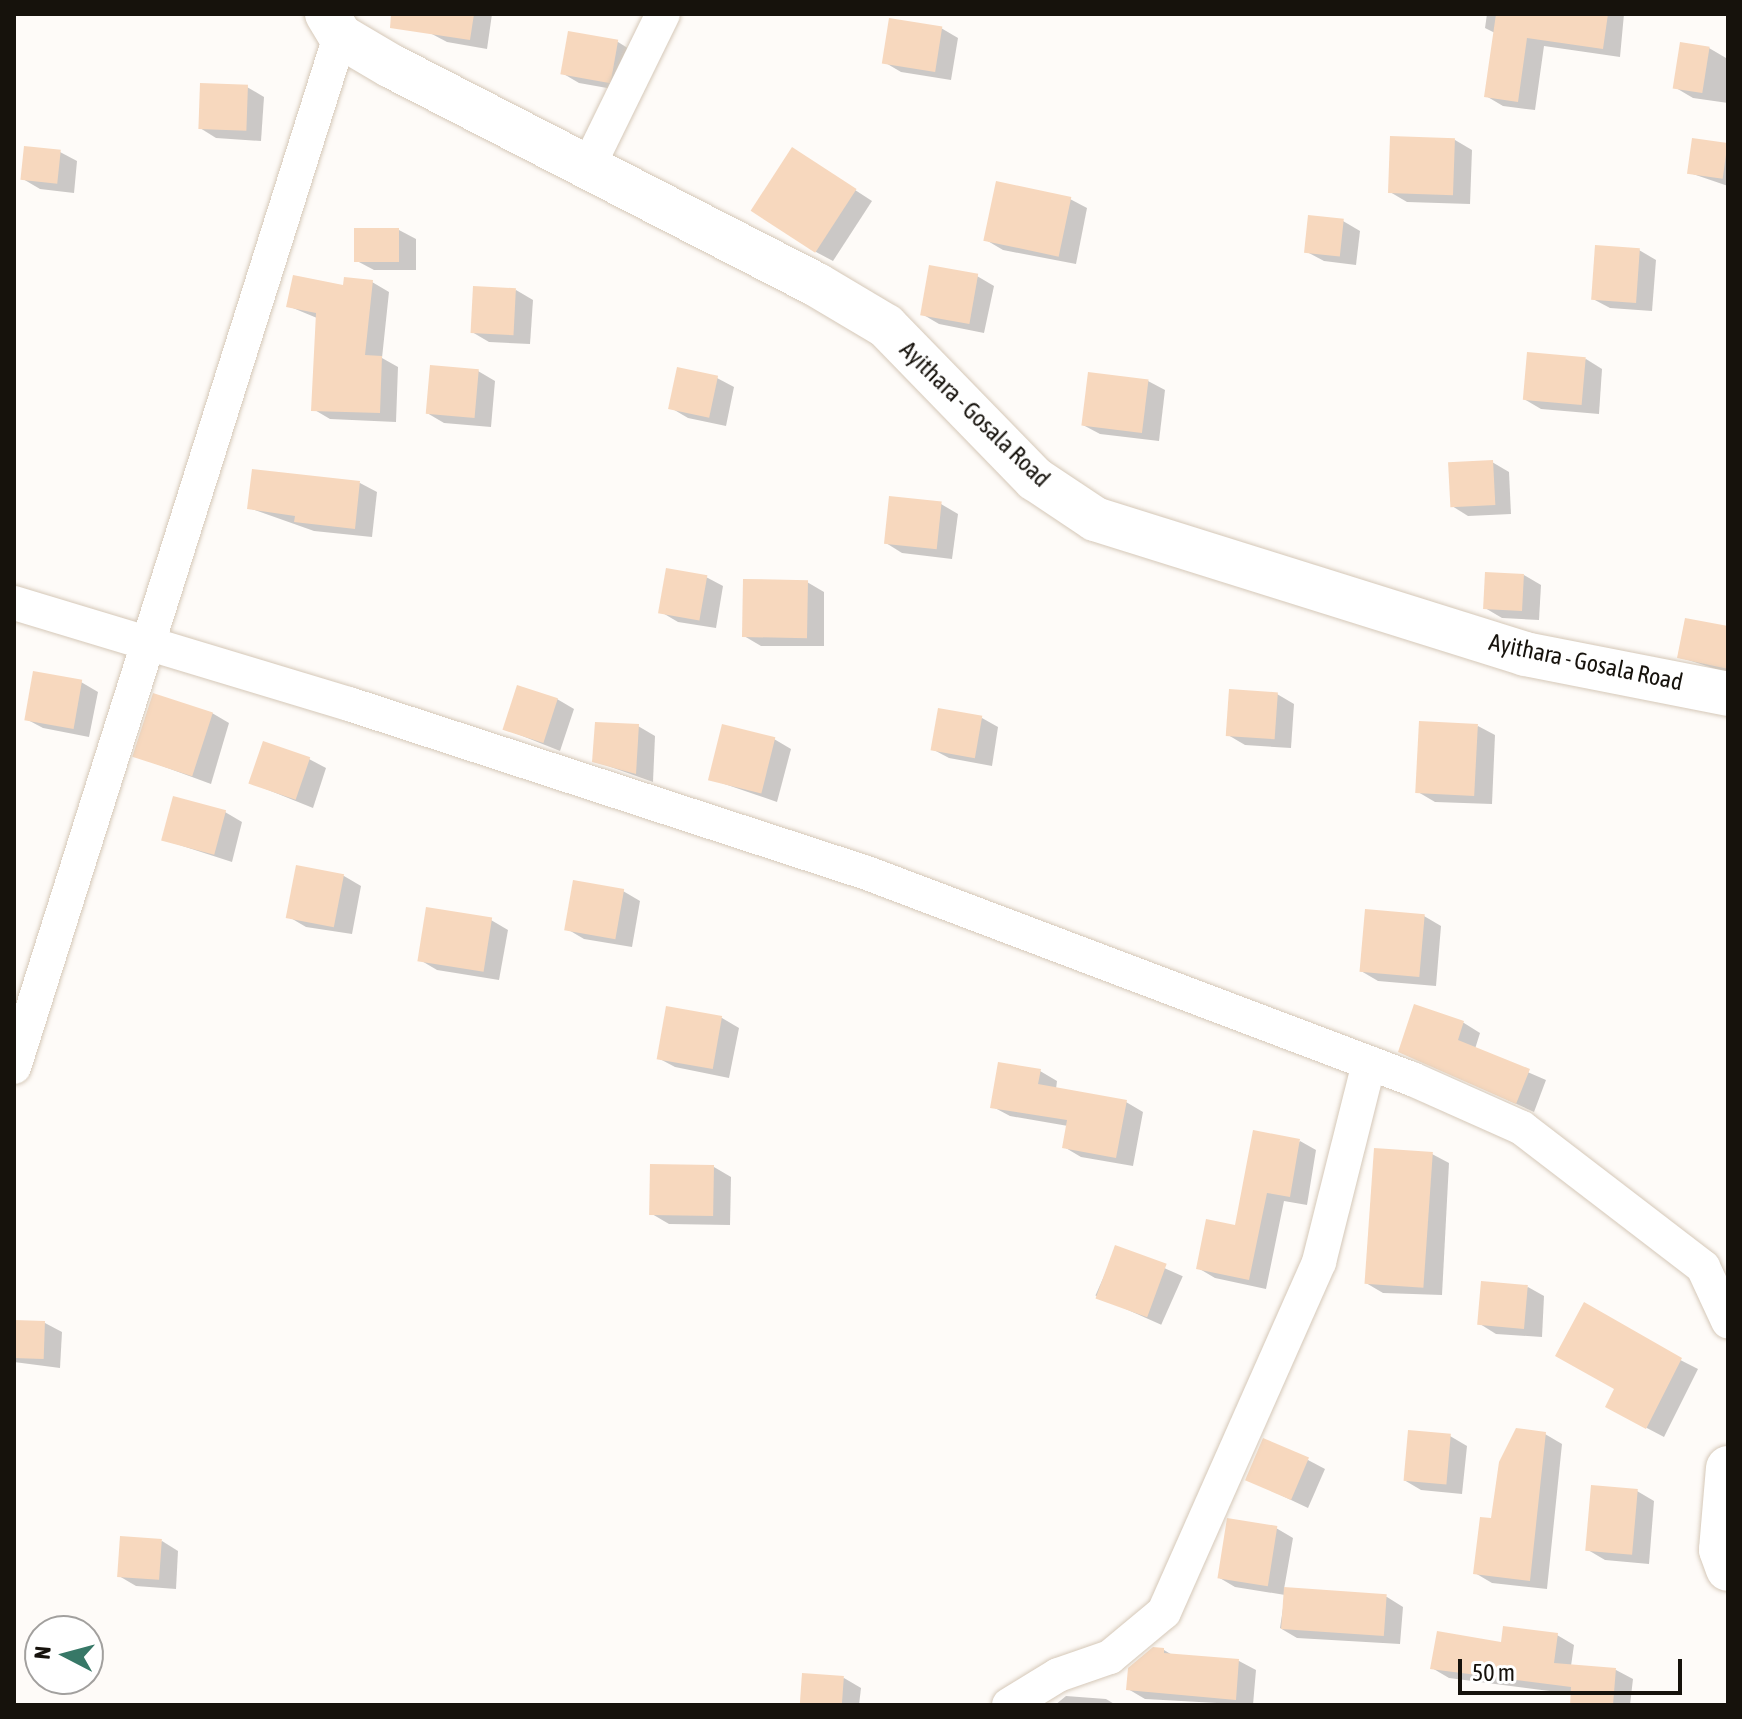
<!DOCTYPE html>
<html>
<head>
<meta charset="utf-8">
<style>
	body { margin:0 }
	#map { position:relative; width:1742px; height:1719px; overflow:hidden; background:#fefbf8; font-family:"Asap Condensed",sans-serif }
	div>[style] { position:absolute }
	.shadow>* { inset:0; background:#0003; transform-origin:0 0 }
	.building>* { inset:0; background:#f7d8be; transform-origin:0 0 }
	.roads { filter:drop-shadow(0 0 2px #d5c8b8) drop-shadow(0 0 2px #d5c8b8) }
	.street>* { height:34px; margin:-17px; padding:0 17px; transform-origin:17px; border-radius:17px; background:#fff }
	.secondary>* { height:44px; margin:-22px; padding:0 22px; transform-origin:22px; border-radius:22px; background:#fff }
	span { translate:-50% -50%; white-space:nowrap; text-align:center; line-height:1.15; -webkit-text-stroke:6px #fff; paint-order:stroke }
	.street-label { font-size:24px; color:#16120c }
	.frame { position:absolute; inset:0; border:16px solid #16120c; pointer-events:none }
	.north { position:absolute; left:24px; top:1615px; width:80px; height:80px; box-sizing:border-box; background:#fff; border:2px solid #a2a09e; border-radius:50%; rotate:276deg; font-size:22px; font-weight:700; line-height:32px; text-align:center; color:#16120c }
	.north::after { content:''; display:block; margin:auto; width:28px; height:36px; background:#377867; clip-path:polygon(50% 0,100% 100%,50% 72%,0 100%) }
	.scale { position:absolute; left:1458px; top:1659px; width:224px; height:36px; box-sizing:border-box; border:4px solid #16120c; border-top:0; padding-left:10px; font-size:24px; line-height:28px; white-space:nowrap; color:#16120c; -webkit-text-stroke:6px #fff; paint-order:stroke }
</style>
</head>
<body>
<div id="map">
	<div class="shadow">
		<i style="clip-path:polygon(433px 14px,492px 14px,487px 49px,447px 42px,430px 33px)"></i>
		<i style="clip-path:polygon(1487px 14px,1624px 14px,1620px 57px,1544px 46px,1535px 110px,1503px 106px,1486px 96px,1495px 33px,1485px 28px)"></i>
		<i style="clip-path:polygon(941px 28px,958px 38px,951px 80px,901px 72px,884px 62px)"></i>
		<i style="clip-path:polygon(569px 33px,618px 42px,634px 52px,624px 91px,579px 83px,562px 73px)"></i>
		<i style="clip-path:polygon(1709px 48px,1726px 58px,1728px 103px,1693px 98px,1676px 88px)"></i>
		<i style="clip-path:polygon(247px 87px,264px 97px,261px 141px,216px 138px,200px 128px)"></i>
		<i style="clip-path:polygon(1455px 140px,1472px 150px,1470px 204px,1407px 202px,1390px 192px)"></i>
		<i style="clip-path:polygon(1728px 145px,1728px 186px,1690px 173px)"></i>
		<i style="clip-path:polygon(60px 152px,77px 161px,74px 193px,40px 189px,23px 179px)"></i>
		<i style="clip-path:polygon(809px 160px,872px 201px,833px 261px,816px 252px)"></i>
		<i style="clip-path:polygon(1070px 199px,1087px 208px,1076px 264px,1003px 250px,986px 240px)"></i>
		<i style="clip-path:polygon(1343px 221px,1360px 231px,1356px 265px,1324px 261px,1307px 252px)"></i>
		<i style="clip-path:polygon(399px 230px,416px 239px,416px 270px,374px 270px,357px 261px)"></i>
		<i style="clip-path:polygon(1639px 250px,1656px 260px,1652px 311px,1610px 308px,1593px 299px)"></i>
		<i style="clip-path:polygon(977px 276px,994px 286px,984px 333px,939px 324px,922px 314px)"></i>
		<i style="clip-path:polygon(372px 282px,389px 292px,382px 358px,398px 367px,396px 422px,330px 419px,313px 409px,317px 318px,288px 306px)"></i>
		<i style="clip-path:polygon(516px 290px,533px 300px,530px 344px,489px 342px,472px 332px)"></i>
		<i style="clip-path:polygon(1586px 359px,1602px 369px,1599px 414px,1541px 409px,1524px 399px)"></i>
		<i style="clip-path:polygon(478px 371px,495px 381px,491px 427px,444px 423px,427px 413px)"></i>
		<i style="clip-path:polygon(717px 378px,734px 387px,726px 426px,688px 418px,671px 408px)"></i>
		<i style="clip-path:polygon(1148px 381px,1165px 390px,1159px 441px,1100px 434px,1083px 425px)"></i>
		<i style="clip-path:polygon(1492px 462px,1509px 472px,1511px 514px,1468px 516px,1452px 506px)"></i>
		<i style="clip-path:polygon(360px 483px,377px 492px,372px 537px,314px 531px,249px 508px)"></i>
		<i style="clip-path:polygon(941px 504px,958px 514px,952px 559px,902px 553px,886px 543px)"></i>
		<i style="clip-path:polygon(1524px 575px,1541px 585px,1539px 620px,1502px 618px,1485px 608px)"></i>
		<i style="clip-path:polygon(706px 577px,723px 586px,716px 628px,678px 622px,661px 612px)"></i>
		<i style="clip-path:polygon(807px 582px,824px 592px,824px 646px,761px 646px,744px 636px)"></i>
		<i style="clip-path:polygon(1728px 628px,1728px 673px,1679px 657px)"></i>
		<i style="clip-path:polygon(81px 682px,98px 692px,89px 737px,43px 728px,26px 719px)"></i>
		<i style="clip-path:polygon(1277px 694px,1294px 704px,1291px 748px,1245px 745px,1228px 735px)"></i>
		<i style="clip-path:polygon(557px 699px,574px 709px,560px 751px,505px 729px)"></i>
		<i style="clip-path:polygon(212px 713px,229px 723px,211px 784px,135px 756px)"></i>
		<i style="clip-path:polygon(982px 718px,998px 727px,992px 766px,949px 758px,932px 749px)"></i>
		<i style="clip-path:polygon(638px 726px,655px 736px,653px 782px,594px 761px)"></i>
		<i style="clip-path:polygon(1478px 726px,1495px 735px,1492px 804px,1435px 802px,1418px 792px)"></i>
		<i style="clip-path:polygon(774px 739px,791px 749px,777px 802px,710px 779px)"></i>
		<i style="clip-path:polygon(309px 759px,326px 768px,313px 808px,251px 783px)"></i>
		<i style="clip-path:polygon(225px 812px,242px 822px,232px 862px,164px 840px)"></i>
		<i style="clip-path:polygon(298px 868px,344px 876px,361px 886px,352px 934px,306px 927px,289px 917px)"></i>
		<i style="clip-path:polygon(623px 891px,640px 901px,632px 947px,584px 939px,567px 929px)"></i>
		<i style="clip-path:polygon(1424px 916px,1441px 926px,1436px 986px,1378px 981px,1361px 971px)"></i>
		<i style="clip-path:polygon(491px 920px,508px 930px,499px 980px,437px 970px,420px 960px)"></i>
		<i style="clip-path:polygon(1415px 1007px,1464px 1023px,1480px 1033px,1475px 1049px,1546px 1080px,1534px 1112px,1400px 1051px)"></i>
		<i style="clip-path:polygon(667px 1008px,722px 1018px,739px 1028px,729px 1078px,675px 1067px,658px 1058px)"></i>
		<i style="clip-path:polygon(1040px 1071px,1057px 1081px,1056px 1089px,1126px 1102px,1143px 1112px,1133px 1166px,1081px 1157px,1064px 1147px,1068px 1126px,1010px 1116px,993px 1107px)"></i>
		<i style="clip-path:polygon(1300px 1141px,1316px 1150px,1307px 1205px,1284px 1201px,1266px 1289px,1215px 1278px,1198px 1268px,1237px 1228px)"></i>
		<i style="clip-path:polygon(1432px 1154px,1449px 1163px,1442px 1295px,1383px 1293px,1366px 1283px)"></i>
		<i style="clip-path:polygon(714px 1167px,731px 1177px,730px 1225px,669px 1224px,652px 1214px)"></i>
		<i style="left:1117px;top:1247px;width:72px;height:53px;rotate:24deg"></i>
		<i style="clip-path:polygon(1528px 1287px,1544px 1296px,1542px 1337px,1496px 1334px,1480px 1324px)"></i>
		<i style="clip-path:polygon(14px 1321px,45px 1323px,62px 1332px,60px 1368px,14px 1362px)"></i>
		<i style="clip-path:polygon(1643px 1341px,1698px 1369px,1664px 1437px,1624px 1416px,1616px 1388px)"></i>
		<i style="clip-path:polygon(1545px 1434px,1562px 1444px,1547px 1589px,1492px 1583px,1475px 1573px,1493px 1520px)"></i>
		<i style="clip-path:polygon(1450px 1436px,1467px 1446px,1462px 1494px,1421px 1490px,1404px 1480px)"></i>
		<i style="clip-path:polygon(1308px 1460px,1325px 1469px,1308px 1508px,1247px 1479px)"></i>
		<i style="clip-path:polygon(1637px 1491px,1654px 1501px,1649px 1564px,1605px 1560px,1588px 1550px)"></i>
		<i style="clip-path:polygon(1276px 1528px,1293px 1538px,1284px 1589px,1387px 1597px,1403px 1607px,1400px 1644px,1297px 1638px,1280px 1628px,1285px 1595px,1235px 1587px,1218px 1577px)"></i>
		<i style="clip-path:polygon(162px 1541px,178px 1551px,176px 1589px,136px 1586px,119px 1576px)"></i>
		<i style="clip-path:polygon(1557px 1635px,1574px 1645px,1571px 1666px,1616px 1670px,1633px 1679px,1630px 1705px,1572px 1705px,1573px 1694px,1449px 1678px,1432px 1668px,1503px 1645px)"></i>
		<i style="clip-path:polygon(1164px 1650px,1174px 1656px,1239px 1661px,1256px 1670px,1253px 1705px,1145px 1699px,1128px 1689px)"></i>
		<i style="clip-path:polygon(844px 1678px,861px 1688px,859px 1705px,803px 1705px)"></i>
		<i style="clip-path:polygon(1066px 1696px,1106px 1699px,1116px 1705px,1055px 1705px)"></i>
	</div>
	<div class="building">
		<i style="clip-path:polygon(391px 14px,474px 14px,470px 40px,390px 28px)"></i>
		<i style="clip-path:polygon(1496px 14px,1608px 14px,1603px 49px,1527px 38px,1518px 102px,1484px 97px)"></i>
		<i style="left:889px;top:18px;width:54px;height:46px;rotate:9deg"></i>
		<i style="left:568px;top:31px;width:51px;height:44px;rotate:10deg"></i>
		<i style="left:1680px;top:42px;width:30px;height:47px;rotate:9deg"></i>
		<i style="left:200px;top:83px;width:48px;height:46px;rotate:2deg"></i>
		<i style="left:1390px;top:136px;width:65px;height:57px;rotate:2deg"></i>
		<i style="left:1692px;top:138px;width:36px;height:36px;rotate:8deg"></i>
		<i style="left:24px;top:146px;width:37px;height:34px;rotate:6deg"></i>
		<i style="left:792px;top:147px;width:77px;height:76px;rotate:33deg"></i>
		<i style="left:996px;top:181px;width:77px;height:61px;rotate:12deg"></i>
		<i style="left:1308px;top:215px;width:36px;height:38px;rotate:6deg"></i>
		<i style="left:354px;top:228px;width:45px;height:34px"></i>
		<i style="left:1595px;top:245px;width:45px;height:55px;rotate:4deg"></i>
		<i style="left:929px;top:265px;width:50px;height:51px;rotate:10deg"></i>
		<i style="clip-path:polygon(293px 275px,343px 285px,344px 277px,373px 280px,365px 355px,382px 356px,380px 413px,311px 411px,316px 313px,286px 307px)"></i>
		<i style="left:473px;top:286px;width:43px;height:47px;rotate:3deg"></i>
		<i style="left:1527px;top:352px;width:59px;height:48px;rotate:5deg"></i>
		<i style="left:430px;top:365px;width:49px;height:49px;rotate:5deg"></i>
		<i style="left:677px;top:367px;width:42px;height:43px;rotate:12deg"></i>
		<i style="left:1088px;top:372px;width:61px;height:54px;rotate:7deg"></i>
		<i style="left:1493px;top:460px;width:45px;height:45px;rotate:87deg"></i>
		<i style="clip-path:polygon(252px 469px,360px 481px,355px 529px,294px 522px,295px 516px,247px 509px)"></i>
		<i style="left:889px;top:496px;width:53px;height:48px;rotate:6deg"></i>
		<i style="left:666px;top:568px;width:42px;height:46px;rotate:10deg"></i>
		<i style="left:1485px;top:572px;width:39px;height:37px;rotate:3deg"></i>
		<i style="left:743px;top:579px;width:65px;height:58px;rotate:1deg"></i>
		<i style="clip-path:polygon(1685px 618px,1728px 626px,1728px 669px,1677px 658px)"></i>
		<i style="left:33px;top:671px;width:50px;height:50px;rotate:10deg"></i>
		<i style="left:517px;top:685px;width:43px;height:47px;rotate:18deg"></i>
		<i style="left:1229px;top:689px;width:49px;height:47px;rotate:4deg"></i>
		<i style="left:153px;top:693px;width:63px;height:67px;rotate:18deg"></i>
		<i style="left:938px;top:708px;width:45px;height:43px;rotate:10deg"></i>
		<i style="left:1419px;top:721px;width:59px;height:72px;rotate:3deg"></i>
		<i style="clip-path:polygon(595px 722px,639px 724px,636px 774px,592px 762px)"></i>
		<i style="left:722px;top:724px;width:55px;height:58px;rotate:14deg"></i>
		<i style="left:263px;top:741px;width:50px;height:45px;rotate:19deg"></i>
		<i style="left:173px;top:796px;width:55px;height:46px;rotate:15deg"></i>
		<i style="left:296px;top:865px;width:49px;height:54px;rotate:11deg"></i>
		<i style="left:573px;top:880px;width:52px;height:51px;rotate:10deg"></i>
		<i style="left:426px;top:907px;width:67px;height:55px;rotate:9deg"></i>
		<i style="left:1365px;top:909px;width:60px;height:63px;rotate:5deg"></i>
		<i style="clip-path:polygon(1414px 1004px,1464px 1021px,1458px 1040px,1530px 1069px,1516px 1104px,1398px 1052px)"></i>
		<i style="left:666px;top:1006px;width:57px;height:54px;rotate:10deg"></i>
		<i style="clip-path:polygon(998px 1062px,1041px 1069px,1038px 1084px,1127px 1100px,1116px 1158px,1062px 1148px,1067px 1120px,990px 1108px)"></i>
		<i style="clip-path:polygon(1253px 1130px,1300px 1139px,1290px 1197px,1267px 1193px,1249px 1280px,1196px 1269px,1206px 1219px,1235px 1225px)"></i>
		<i style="left:1374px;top:1148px;width:59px;height:136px;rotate:4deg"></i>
		<i style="left:650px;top:1164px;width:64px;height:51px;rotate:1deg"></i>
		<i style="left:1115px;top:1245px;width:55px;height:57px;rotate:20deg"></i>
		<i style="left:1481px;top:1281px;width:47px;height:44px;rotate:5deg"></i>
		<i style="clip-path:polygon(1584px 1302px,1682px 1358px,1646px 1429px,1605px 1407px,1614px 1389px,1555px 1356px)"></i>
		<i style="left:14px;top:1320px;width:31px;height:38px;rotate:2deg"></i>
		<i style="clip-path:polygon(1516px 1428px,1546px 1432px,1530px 1581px,1473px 1574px,1480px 1517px,1491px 1518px,1499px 1462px)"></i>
		<i style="left:1408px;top:1430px;width:43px;height:51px;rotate:5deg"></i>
		<i style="left:1263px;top:1438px;width:50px;height:46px;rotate:23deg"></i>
		<i style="left:1591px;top:1485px;width:47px;height:66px;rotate:5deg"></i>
		<i style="left:1227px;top:1518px;width:51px;height:61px;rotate:9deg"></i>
		<i style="left:120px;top:1536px;width:42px;height:41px;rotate:4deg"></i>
		<i style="left:1284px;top:1587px;width:103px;height:42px;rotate:4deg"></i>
		<i style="clip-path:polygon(1503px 1626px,1558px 1633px,1554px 1663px,1616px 1668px,1613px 1705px,1570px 1705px,1571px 1687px,1430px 1669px,1437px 1631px,1501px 1642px)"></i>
		<i style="clip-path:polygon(1153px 1647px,1164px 1648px,1164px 1653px,1239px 1659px,1236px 1700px,1126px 1690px,1128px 1668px)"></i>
		<i style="left:802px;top:1673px;width:42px;height:32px;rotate:4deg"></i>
	</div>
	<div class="roads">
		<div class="street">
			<i style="left:588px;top:167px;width:170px;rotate:-63.9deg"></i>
			<i style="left:14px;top:603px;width:350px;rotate:16.8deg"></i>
			<i style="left:349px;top:704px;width:545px;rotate:18.07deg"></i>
			<i style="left:867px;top:873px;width:583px;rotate:20.71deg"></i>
			<i style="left:1412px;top:1079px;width:120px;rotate:24deg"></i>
			<i style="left:1522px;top:1128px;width:228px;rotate:37.5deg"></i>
			<i style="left:1703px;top:1267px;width:60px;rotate:65.2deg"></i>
			<i style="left:14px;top:1067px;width:1081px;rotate:-72.45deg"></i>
			<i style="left:1009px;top:1705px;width:57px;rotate:-31.5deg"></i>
			<i style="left:1058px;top:1675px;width:55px;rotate:-19.1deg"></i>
			<i style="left:1110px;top:1657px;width:70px;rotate:-39.8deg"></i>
			<i style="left:1164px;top:1612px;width:383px;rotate:-66.1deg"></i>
			<i style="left:1319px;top:1262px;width:205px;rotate:-75.9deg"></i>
		</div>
		<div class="secondary">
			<i style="left:327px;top:14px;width:26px;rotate:59deg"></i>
			<i style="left:340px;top:36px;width:59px;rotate:30.5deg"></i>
			<i style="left:391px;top:66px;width:479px;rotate:27.2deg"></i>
			<i style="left:817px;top:285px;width:80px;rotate:30.7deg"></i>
			<i style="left:886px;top:326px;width:214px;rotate:45.8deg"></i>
			<i style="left:1035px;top:479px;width:72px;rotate:33.7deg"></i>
			<i style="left:1095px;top:519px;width:451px;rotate:17.4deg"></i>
			<i style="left:1525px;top:654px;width:207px;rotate:11.1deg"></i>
			<i style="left:1728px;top:1468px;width:82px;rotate:94.9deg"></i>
			<i style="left:1721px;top:1550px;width:20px;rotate:70deg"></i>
		</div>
	</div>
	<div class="street-label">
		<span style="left:975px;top:414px;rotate:44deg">Ayithara - Gosala Road</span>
		<span style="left:1586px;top:662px;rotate:12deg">Ayithara - Gosala Road</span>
	</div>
	<div class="frame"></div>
	<div class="north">N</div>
	<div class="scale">50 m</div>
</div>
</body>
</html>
